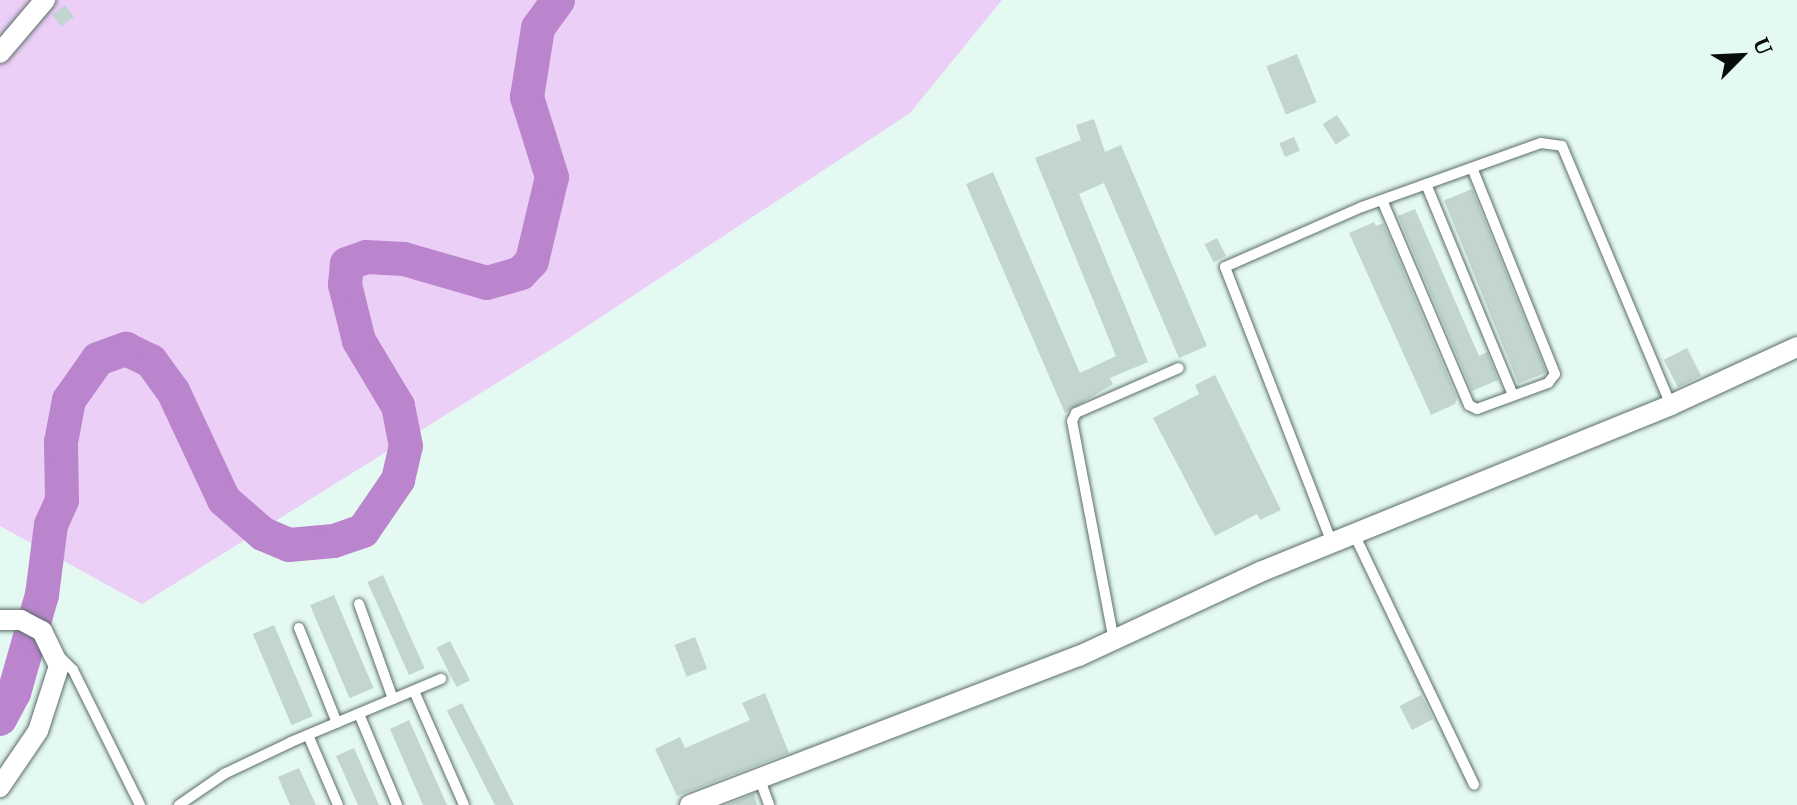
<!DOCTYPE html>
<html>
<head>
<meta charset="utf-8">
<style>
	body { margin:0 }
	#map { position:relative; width:1797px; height:805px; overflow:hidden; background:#e5f9f3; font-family:"PT Serif",serif }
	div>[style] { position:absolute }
	.green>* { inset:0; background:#eccff7 }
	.river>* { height:34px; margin:-17px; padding:0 17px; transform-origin:17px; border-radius:17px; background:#bb85ce }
	.building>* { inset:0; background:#c2d5d0; transform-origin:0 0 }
	.roads { filter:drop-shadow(0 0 2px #5c6d69) drop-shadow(0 0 2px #5c6d69) }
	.lane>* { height:10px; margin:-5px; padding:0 5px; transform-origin:5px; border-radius:5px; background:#fff }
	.street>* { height:20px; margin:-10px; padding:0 10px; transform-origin:10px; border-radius:10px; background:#fff }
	span { translate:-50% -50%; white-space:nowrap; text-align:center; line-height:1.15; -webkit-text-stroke:6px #e5f9f3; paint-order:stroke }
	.north { position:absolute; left:1701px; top:16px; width:80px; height:80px; -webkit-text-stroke:6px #e5f9f3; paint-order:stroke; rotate:66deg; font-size:22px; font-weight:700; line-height:32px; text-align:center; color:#070d0b }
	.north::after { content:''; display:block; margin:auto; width:28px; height:36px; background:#070d0b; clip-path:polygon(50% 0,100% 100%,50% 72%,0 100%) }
</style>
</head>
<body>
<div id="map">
	<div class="green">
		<i style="clip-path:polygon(0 0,1002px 0,910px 113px,566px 340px,142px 604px,0 526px)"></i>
	</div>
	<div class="river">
		<i style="left:0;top:719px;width:30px;rotate:-62deg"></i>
		<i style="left:14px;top:693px;width:102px;rotate:-74.1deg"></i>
		<i style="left:42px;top:595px;width:71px;rotate:-82.7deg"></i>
		<i style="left:51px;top:525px;width:27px;rotate:-66deg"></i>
		<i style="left:62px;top:500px;width:58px;rotate:-91deg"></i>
		<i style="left:61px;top:442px;width:43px;rotate:-79.2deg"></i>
		<i style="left:69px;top:400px;width:50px;rotate:-54.7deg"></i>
		<i style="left:98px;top:359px;width:30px;rotate:-20deg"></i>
		<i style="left:126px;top:349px;width:28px;rotate:26deg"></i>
		<i style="left:151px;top:361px;width:37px;rotate:54deg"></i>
		<i style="left:173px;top:391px;width:120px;rotate:64.9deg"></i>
		<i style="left:224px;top:500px;width:52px;rotate:41.1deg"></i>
		<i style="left:263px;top:534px;width:28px;rotate:23deg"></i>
		<i style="left:289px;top:545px;width:45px;rotate:-5.1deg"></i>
		<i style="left:334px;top:541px;width:31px;rotate:-19deg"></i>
		<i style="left:363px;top:531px;width:62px;rotate:-55.5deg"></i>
		<i style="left:398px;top:480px;width:35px;rotate:-77deg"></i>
		<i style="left:406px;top:446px;width:41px;rotate:-101.3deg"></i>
		<i style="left:398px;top:406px;width:76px;rotate:-121deg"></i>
		<i style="left:359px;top:341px;width:58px;rotate:-104deg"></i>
		<i style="left:345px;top:285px;width:21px;rotate:-85deg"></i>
		<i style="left:347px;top:264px;width:20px;rotate:-20deg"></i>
		<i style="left:366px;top:257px;width:38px;rotate:3deg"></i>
		<i style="left:404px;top:259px;width:86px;rotate:16.1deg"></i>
		<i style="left:487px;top:283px;width:35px;rotate:-16deg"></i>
		<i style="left:521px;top:273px;width:16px;rotate:-47deg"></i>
		<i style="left:532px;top:261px;width:86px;rotate:-76.6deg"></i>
		<i style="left:552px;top:177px;width:84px;rotate:-107.4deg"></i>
		<i style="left:527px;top:97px;width:70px;rotate:-80.9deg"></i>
		<i style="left:538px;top:28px;width:34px;rotate:-54deg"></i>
	</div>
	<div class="building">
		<i style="left:65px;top:5px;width:15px;height:16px;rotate:53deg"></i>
		<i style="left:1297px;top:54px;width:52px;height:33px;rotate:68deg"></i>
		<i style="left:1337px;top:115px;width:24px;height:17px;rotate:57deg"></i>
		<i style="clip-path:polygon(1094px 119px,1105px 152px,1121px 145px,1207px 346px,1179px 358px,1104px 183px,1079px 194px,1148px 362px,1110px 378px,1113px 384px,1065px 413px,966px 184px,993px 172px,1080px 373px,1116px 356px,1035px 158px,1081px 140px,1076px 125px)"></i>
		<i style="left:1294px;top:137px;width:15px;height:16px;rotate:67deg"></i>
		<i style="left:1472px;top:189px;width:198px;height:30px;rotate:68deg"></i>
		<i style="clip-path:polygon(1415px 209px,1479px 356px,1487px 352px,1498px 380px,1472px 391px,1398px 216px)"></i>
		<i style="clip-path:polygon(1374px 222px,1376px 226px,1383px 223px,1457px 398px,1455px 404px,1431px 415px,1349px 233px)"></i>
		<i style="left:1217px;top:238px;width:20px;height:14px;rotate:63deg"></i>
		<i style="left:1687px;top:348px;width:31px;height:26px;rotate:63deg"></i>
		<i style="clip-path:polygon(1215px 375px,1281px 510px,1260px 520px,1257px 514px,1215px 536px,1153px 418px,1199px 394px,1195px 385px)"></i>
		<i style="left:383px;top:575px;width:102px;height:17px;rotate:66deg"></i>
		<i style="left:334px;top:595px;width:101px;height:26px;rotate:67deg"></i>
		<i style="left:274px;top:625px;width:99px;height:23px;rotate:67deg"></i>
		<i style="left:695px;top:637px;width:34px;height:22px;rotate:69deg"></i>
		<i style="left:450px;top:641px;width:44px;height:15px;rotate:63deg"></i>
		<i style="clip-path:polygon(765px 693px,789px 753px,677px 796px,655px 749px,680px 737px,685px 748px,750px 720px,742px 703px)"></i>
		<i style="left:1421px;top:695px;width:27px;height:24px;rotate:63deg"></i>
		<i style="left:462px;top:703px;width:114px;height:17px;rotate:63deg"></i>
		<i style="clip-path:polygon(409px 720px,447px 805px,423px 805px,390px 729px)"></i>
		<i style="clip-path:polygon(354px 748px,379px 805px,358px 805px,336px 756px)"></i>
		<i style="clip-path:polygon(299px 768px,316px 805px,290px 805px,278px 777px)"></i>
		<i style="clip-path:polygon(754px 794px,757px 805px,726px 805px)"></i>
	</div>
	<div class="roads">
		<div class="lane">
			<i style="left:1426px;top:184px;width:228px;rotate:67.6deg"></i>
			<i style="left:1382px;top:200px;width:223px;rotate:67deg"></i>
			<i style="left:1469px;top:405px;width:9px;rotate:27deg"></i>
			<i style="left:1477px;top:409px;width:76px;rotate:-20.1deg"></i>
			<i style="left:1548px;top:383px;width:11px;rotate:-52deg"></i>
			<i style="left:1555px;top:374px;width:222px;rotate:-111.9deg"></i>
			<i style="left:1354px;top:534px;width:278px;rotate:64.4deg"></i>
			<i style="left:1332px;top:543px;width:296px;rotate:-111.2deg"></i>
			<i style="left:1225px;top:267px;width:150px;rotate:-23.7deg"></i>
			<i style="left:1362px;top:207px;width:190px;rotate:-19.7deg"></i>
			<i style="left:1541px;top:143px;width:21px;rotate:8deg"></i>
			<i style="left:1562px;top:146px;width:281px;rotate:67.2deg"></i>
			<i style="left:359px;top:604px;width:101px;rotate:70.3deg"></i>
			<i style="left:299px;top:628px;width:102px;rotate:68.2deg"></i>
			<i style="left:1114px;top:641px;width:224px;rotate:-100.8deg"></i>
			<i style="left:1072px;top:421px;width:9px;rotate:-63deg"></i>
			<i style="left:1076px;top:413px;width:112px;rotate:-23.6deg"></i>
			<i style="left:59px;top:656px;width:20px;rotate:45deg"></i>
			<i style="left:73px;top:670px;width:151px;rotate:63.6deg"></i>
			<i style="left:414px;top:691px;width:124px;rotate:66.3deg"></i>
			<i style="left:359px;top:714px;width:99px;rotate:67.3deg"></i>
			<i style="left:308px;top:735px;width:76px;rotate:66.8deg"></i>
			<i style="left:759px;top:777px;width:30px;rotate:70deg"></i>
			<i style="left:179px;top:805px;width:55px;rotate:-34.6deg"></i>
			<i style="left:224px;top:774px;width:74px;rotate:-25.5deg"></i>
			<i style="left:291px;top:742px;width:163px;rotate:-22.8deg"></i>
		</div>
		<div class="street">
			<i style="left:0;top:53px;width:70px;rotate:-49.7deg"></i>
			<i style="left:0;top:620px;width:21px"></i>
			<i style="left:21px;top:620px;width:24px;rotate:28deg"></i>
			<i style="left:42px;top:631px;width:39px;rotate:64deg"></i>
			<i style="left:59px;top:666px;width:68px;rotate:107.9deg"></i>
			<i style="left:38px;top:731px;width:68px;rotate:124.2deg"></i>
			<i style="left:690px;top:805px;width:417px;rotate:-21deg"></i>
			<i style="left:1079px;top:656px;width:200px;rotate:-24.9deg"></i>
			<i style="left:1260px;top:572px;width:444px;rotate:-22.1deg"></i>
			<i style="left:1671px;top:405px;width:139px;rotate:-24.7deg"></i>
		</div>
	</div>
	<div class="north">U</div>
</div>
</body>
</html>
